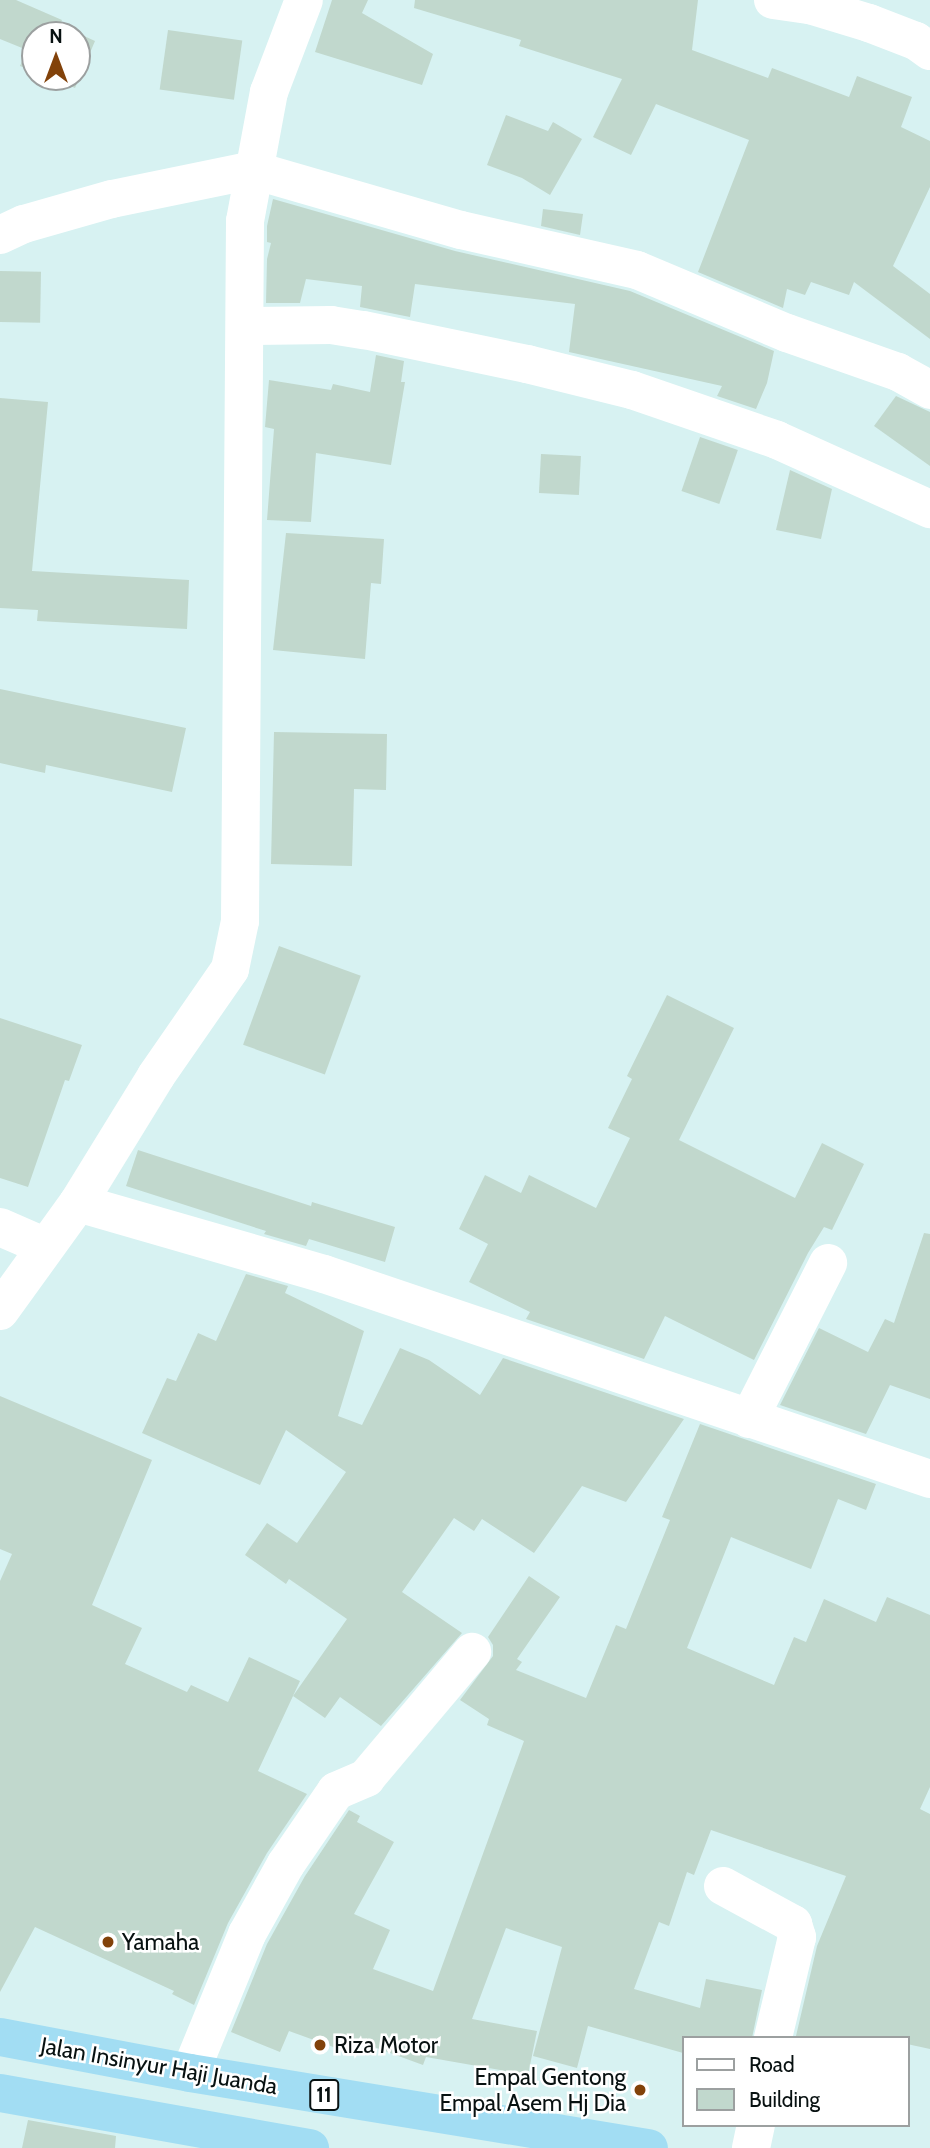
<!DOCTYPE html>
<html>
<head>
<meta charset="utf-8">
<style>
	body { margin:0 }
	#map { position:relative; width:930px; height:2148px; overflow:hidden; background:#d7f2f2; font-family:Cabin,sans-serif }
	div>[style] { position:absolute }
	.building>* { inset:0; background:#c1d8cd; transform-origin:0 0 }
	.minor>* { height:38px; margin:-19px; padding:0 19px; transform-origin:19px; border-radius:19px; background:#fff }
	.highway>* { height:38px; margin:-19px; padding:0 19px; transform-origin:19px; border-radius:19px; background:#a2ddf3 }
	.dots>* { width:19px; height:19px; translate:-50% -50%; box-sizing:border-box; border:4px solid #fff; border-radius:50% }
	span { translate:-50% -50%; white-space:nowrap; text-align:center; line-height:1.15; -webkit-text-stroke:5px #fff; paint-order:stroke }
	.shield-label span { padding:2px 5px; background:#fff; border:2px solid; border-radius:5px; -webkit-text-stroke-width:0 }
	.shield-label { font-size:21px; color:#081111; font-weight:700 }
	.poi-label { font-size:23px; color:#081111 }
	.left { translate:0 -50%; text-align:left }
	.right { translate:-100% -50%; text-align:right }
	.street-label { font-size:23px; color:#081111 }
	.legend { position:absolute; left:682px; top:2036px; width:228px; height:91px; box-sizing:border-box; background:#fff; border:2px solid #9ca0a0; margin:0; padding:9px 12px; list-style:none; font-size:21px; color:#081111 }
	.legend li { display:flex; align-items:center; gap:14px; height:35px }
	.legend b { width:35px; border:2px solid #9ca0a0 }
	.north { position:absolute; left:21px; top:21px; width:70px; height:70px; box-sizing:border-box; background:#fff; border:2px solid #9ca0a0; border-radius:50%; rotate:0deg; font-size:19px; font-weight:700; line-height:28px; text-align:center; color:#081111 }
	.north::after { content:''; display:block; margin:auto; width:24px; height:32px; background:#82420a; clip-path:polygon(50% 0,100% 100%,50% 72%,0 100%) }
</style>
</head>
<body>
<div id="map">
	<div class="building">
		<i style="clip-path:polygon(0 0,16px 0,62px 20px,60px 25px,95px 41px,75px 88px,48px 77px,77px 77px,77px 35px,35px 35px,35px 72px,20px 66px,27px 50px,0 39px)"></i>
		<i style="clip-path:polygon(332px 0,368px 0,362px 13px,433px 54px,422px 85px,315px 52px)"></i>
		<i style="clip-path:polygon(415px 0,698px 0,692px 50px,768px 78px,772px 68px,849px 97px,857px 76px,912px 97px,901px 127px,930px 141px,930px 187px,893px 266px,930px 294px,930px 339px,854px 282px,849px 295px,811px 282px,805px 295px,787px 289px,783px 308px,698px 272px,749px 140px,656px 104px,631px 155px,593px 137px,622px 79px,519px 46px,521px 40px,414px 8px)"></i>
		<i style="left:168px;top:30px;width:75px;height:60px;rotate:8deg"></i>
		<i style="clip-path:polygon(506px 115px,548px 131px,553px 122px,582px 139px,550px 195px,522px 178px,487px 165px)"></i>
		<i style="clip-path:polygon(273px 199px,455px 251px,630px 291px,774px 351px,767px 383px,756px 409px,717px 396px,722px 386px,569px 352px,575px 304px,415px 284px,410px 317px,360px 307px,362px 286px,306px 279px,300px 303px,266px 303px,267px 259px,271px 243px,267px 242px,267px 226px)"></i>
		<i style="clip-path:polygon(543px 209px,583px 214px,580px 235px,541px 226px)"></i>
		<i style="left:0;top:271px;width:41px;height:51px;rotate:1deg"></i>
		<i style="clip-path:polygon(376px 355px,404px 361px,401px 382px,405px 382px,391px 465px,316px 453px,311px 522px,267px 520px,274px 429px,265px 427px,269px 380px,331px 390px,333px 384px,370px 392px)"></i>
		<i style="clip-path:polygon(896px 396px,930px 412px,930px 466px,874px 426px)"></i>
		<i style="clip-path:polygon(0 398px,48px 402px,32px 571px,189px 580px,187px 629px,37px 621px,38px 610px,0 608px)"></i>
		<i style="left:700px;top:437px;width:40px;height:57px;rotate:19deg"></i>
		<i style="left:541px;top:454px;width:40px;height:39px;rotate:3deg"></i>
		<i style="clip-path:polygon(790px 470px,832px 489px,821px 539px,776px 530px)"></i>
		<i style="clip-path:polygon(286px 533px,384px 539px,381px 584px,371px 583px,365px 659px,273px 650px)"></i>
		<i style="clip-path:polygon(0 689px,186px 728px,172px 792px,46px 765px,45px 773px,0 763px)"></i>
		<i style="clip-path:polygon(274px 732px,387px 734px,386px 790px,354px 789px,352px 866px,271px 864px)"></i>
		<i style="left:279px;top:946px;width:87px;height:105px;rotate:20deg"></i>
		<i style="clip-path:polygon(667px 995px,734px 1028px,679px 1140px,795px 1198px,822px 1143px,864px 1164px,832px 1230px,824px 1227px,808px 1253px,754px 1360px,665px 1316px,644px 1359px,526px 1319px,530px 1312px,469px 1282px,488px 1244px,459px 1229px,485px 1175px,521px 1193px,529px 1175px,596px 1208px,630px 1138px,608px 1128px,632px 1079px,627px 1076px)"></i>
		<i style="clip-path:polygon(0 1018px,82px 1045px,69px 1081px,65px 1080px,28px 1187px,0 1178px)"></i>
		<i style="clip-path:polygon(138px 1150px,311px 1206px,312px 1202px,395px 1227px,385px 1262px,309px 1239px,306px 1246px,264px 1234px,266px 1231px,126px 1186px)"></i>
		<i style="clip-path:polygon(924px 1233px,930px 1234px,930px 1399px,890px 1385px,866px 1434px,780px 1405px,819px 1328px,868px 1352px,885px 1319px,894px 1323px)"></i>
		<i style="clip-path:polygon(246px 1274px,288px 1286px,285px 1293px,364px 1331px,338px 1416px,362px 1425px,400px 1348px,429px 1360px,480px 1395px,503px 1358px,684px 1419px,626px 1502px,582px 1486px,534px 1553px,482px 1519px,474px 1531px,454px 1518px,402px 1592px,462px 1633px,381px 1726px,340px 1697px,325px 1718px,293px 1696px,347px 1619px,289px 1579px,286px 1584px,245px 1555px,267px 1523px,297px 1543px,346px 1472px,286px 1430px,260px 1485px,142px 1433px,167px 1378px,176px 1381px,198px 1333px,216px 1341px)"></i>
		<i style="clip-path:polygon(0 1396px,152px 1460px,92px 1605px,142px 1628px,125px 1664px,187px 1692px,191px 1685px,228px 1702px,249px 1657px,300px 1681px,258px 1771px,307px 1794px,267px 1853px,228px 1923px,194px 2005px,172px 1994px,174px 1991px,35px 1927px,0 1992px,0 1581px,12px 1554px,0 1549px)"></i>
		<i style="clip-path:polygon(700px 1424px,876px 1484px,866px 1510px,838px 1499px,811px 1569px,731px 1537px,687px 1648px,774px 1685px,794px 1637px,806px 1642px,824px 1599px,876px 1622px,887px 1597px,930px 1615px,930px 1787px,920px 1809px,930px 1814px,930px 2049px,907px 2044px,907px 2038px,796px 2036px,817px 1946px,846px 1876px,711px 1830px,694px 1875px,687px 1872px,669px 1926px,659px 1922px,634px 1989px,700px 2008px,706px 1979px,762px 1990px,752px 2038px,683px 2038px,683px 2053px,588px 2026px,577px 2068px,533px 2056px,562px 1947px,506px 1928px,472px 2019px,537px 2031px,528px 2075px,426px 2057px,423px 2065px,341px 2035px,336px 2048px,289px 2031px,280px 2052px,231px 2032px,267px 1944px,305px 1876px,349px 1810px,360px 1816px,357px 1822px,394px 1842px,354px 1914px,390px 1930px,373px 1969px,433px 1991px,524px 1741px,487px 1725px,489px 1719px,460px 1700px,493px 1656px,493px 1645px,488px 1637px,529px 1576px,560px 1597px,517px 1659px,522px 1662px,516px 1670px,586px 1698px,616px 1625px,626px 1629px,670px 1520px,662px 1517px)"></i>
		<i style="clip-path:polygon(28px 2120px,116px 2136px,115px 2148px,22px 2148px)"></i>
	</div>
	<div class="minor">
		<i style="left:773px;top:0;width:37px;rotate:8deg"></i>
		<i style="left:810px;top:5px;width:62px;rotate:17deg"></i>
		<i style="left:869px;top:23px;width:50px;rotate:21deg"></i>
		<i style="left:916px;top:41px;width:17px;rotate:36deg"></i>
		<i style="left:0;top:235px;width:26px;rotate:-25deg"></i>
		<i style="left:24px;top:224px;width:91px;rotate:-15.9deg"></i>
		<i style="left:112px;top:199px;width:144px;rotate:-11.6deg"></i>
		<i style="left:253px;top:170px;width:216px;rotate:16.1deg"></i>
		<i style="left:461px;top:230px;width:180px;rotate:12.8deg"></i>
		<i style="left:637px;top:270px;width:163px;rotate:22.8deg"></i>
		<i style="left:787px;top:333px;width:118px;rotate:19.4deg"></i>
		<i style="left:898px;top:372px;width:37px;rotate:29deg"></i>
		<i style="left:245px;top:326px;width:86px;rotate:-0.7deg"></i>
		<i style="left:331px;top:325px;width:33px;rotate:9deg"></i>
		<i style="left:364px;top:330px;width:167px;rotate:11.8deg"></i>
		<i style="left:527px;top:364px;width:108px;rotate:13.9deg"></i>
		<i style="left:632px;top:390px;width:153px;rotate:19deg"></i>
		<i style="left:777px;top:440px;width:168px;rotate:24.3deg"></i>
		<i style="left:78px;top:1203px;width:256px;rotate:16.1deg"></i>
		<i style="left:324px;top:1274px;width:640px;rotate:18.69deg"></i>
		<i style="left:0;top:1227px;width:48px;rotate:23.4deg"></i>
		<i style="left:0;top:1311px;width:133px;rotate:-54.2deg"></i>
		<i style="left:78px;top:1203px;width:149px;rotate:-58.4deg"></i>
		<i style="left:156px;top:1076px;width:130px;rotate:-55.3deg"></i>
		<i style="left:230px;top:969px;width:49px;rotate:-78.2deg"></i>
		<i style="left:240px;top:921px;width:700px;rotate:-89.59deg"></i>
		<i style="left:245px;top:221px;width:131px;rotate:-79.5deg"></i>
		<i style="left:269px;top:92px;width:98px;rotate:-69.2deg"></i>
		<i style="left:749px;top:1419px;width:175px;rotate:-63.1deg"></i>
		<i style="left:723px;top:1886px;width:80px;rotate:28.5deg"></i>
		<i style="left:793px;top:1924px;width:14px;rotate:73deg"></i>
		<i style="left:797px;top:1937px;width:104px;rotate:103.4deg"></i>
		<i style="left:190px;top:2073px;width:150px;rotate:-67.7deg"></i>
		<i style="left:247px;top:1934px;width:80px;rotate:-60.9deg"></i>
		<i style="left:286px;top:1864px;width:88px;rotate:-55.6deg"></i>
		<i style="left:336px;top:1791px;width:33px;rotate:-23deg"></i>
		<i style="left:366px;top:1778px;width:165px;rotate:-49.9deg"></i>
		<i style="left:751px;top:2148px;width:24px;rotate:-78deg"></i>
	</div>
	<div class="highway">
		<i style="left:0;top:2037px;width:193px;rotate:10.7deg"></i>
		<i style="left:190px;top:2073px;width:465px;rotate:9.3deg"></i>
		<i style="left:0;top:2093px;width:315px;rotate:10.1deg"></i>
	</div>
	<div class="dots">
		<i style="left:108px;top:1942px;background:#82420a"></i>
		<i style="left:320px;top:2045px;background:#82420a"></i>
		<i style="left:640px;top:2090px;background:#82420a"></i>
	</div>
	<div class="shield-label">
		<span style="left:324px;top:2095px">11</span>
	</div>
	<div class="poi-label">
		<span class="left" style="left:122px;top:1942px">Yamaha</span>
		<span class="left" style="left:334px;top:2045px">Riza Motor</span>
		<span class="right" style="left:626px;top:2090px">Empal Gentong<br>Empal Asem Hj Dia</span>
	</div>
	<div class="street-label">
		<span style="left:159px;top:2066px;rotate:10deg">Jalan Insinyur Haji Juanda</span>
	</div>
	<ul class="legend">
	<li><b style="height:9px;background:#fff"></b>Road</li>
	<li><b style="height:19px;background:#c1d8cd"></b>Building</li>
	</ul>
	<div class="north">N</div>
</div>
</body>
</html>
